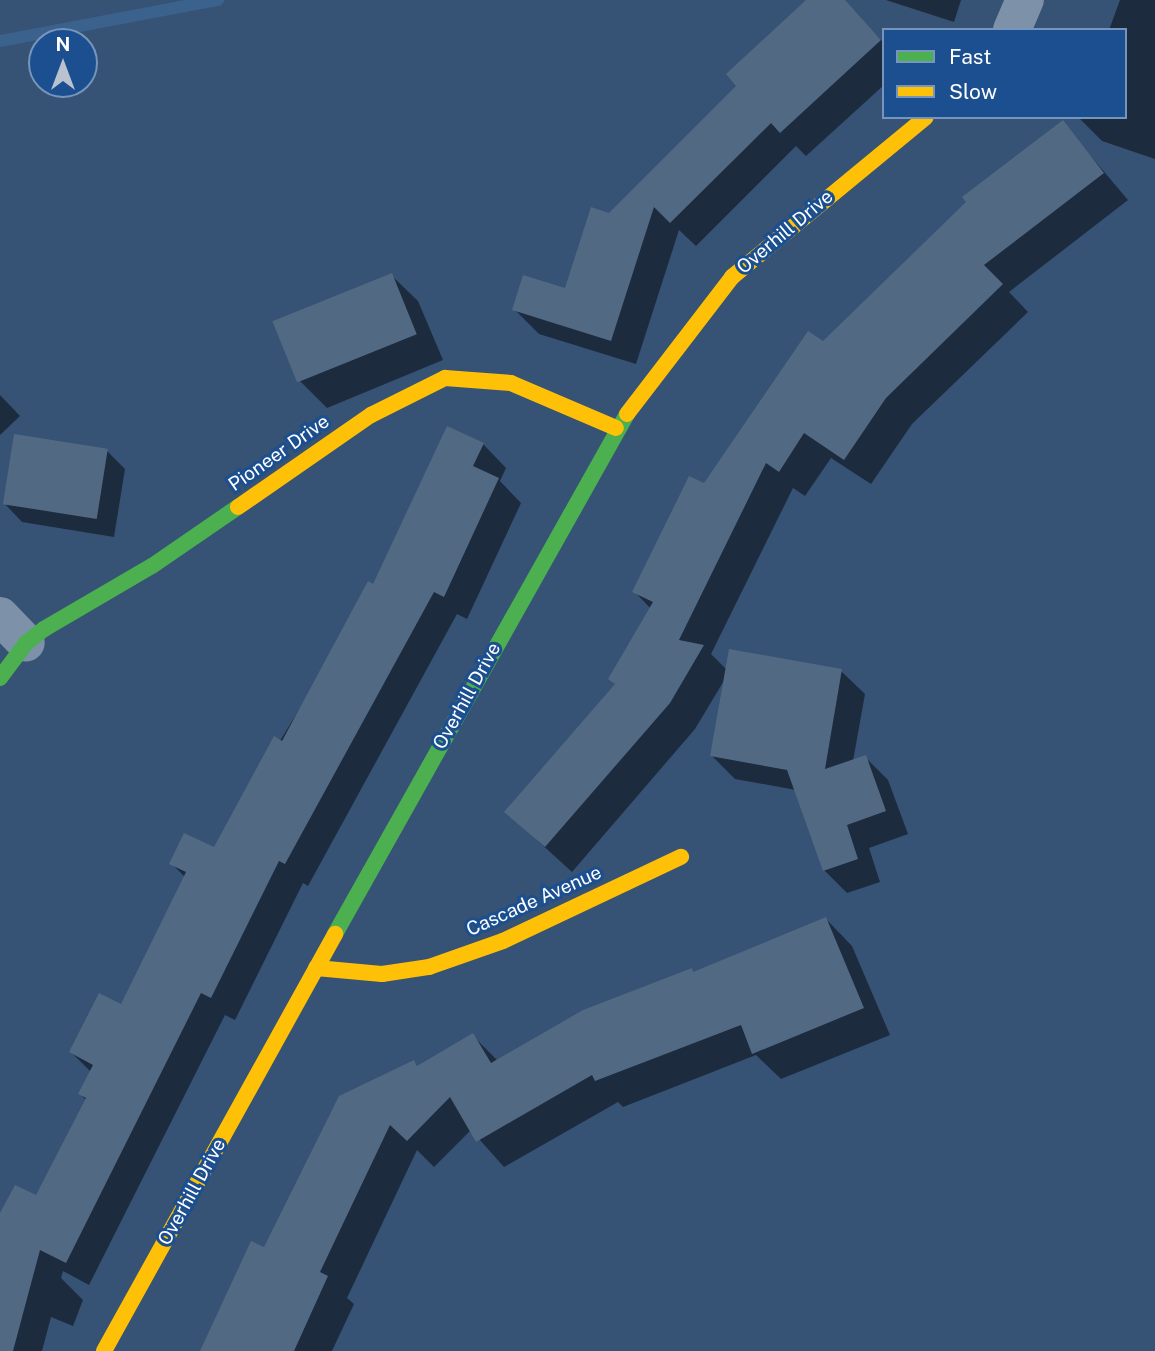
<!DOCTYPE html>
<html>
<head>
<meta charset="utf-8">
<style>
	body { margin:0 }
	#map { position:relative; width:1155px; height:1351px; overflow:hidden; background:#365274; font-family:"Public Sans",sans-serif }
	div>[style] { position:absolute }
	.shadow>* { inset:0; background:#0007 }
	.stream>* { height:12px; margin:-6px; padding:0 6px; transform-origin:6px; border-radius:6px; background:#3b618d }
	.building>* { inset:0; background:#526984; transform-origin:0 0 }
	.street>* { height:38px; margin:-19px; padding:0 19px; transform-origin:19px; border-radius:19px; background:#7d92a8 }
	.fast>* { height:16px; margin:-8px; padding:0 8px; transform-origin:8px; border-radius:8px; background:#4caf50 }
	.slow>* { height:16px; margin:-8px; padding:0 8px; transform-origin:8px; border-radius:8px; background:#ffc107 }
	span { translate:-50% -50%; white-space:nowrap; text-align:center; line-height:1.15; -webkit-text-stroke:6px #1b4f8f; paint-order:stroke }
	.street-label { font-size:19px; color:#fff }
	.legend { position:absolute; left:882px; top:28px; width:245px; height:91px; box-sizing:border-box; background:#1b4f8f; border:2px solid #7695bc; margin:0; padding:9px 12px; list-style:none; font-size:21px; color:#fff }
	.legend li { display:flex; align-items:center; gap:14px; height:35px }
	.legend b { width:35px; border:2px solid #7695bc }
	.north { position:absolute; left:28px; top:28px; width:70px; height:70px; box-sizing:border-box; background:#1b4f8f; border:2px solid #7695bc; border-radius:50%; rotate:0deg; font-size:19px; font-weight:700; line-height:28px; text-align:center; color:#fff }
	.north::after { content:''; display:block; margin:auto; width:24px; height:32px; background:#b9c2ce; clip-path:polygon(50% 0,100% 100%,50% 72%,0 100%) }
</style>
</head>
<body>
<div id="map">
	<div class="shadow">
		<i style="clip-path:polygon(809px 0,843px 0,884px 43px,884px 85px,806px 156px,796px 146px,696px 246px,679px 230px,636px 364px,539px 334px,514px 309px,566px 290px,609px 215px,739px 86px)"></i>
		<i style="clip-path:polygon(886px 0,961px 0,954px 22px)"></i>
		<i style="clip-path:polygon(1120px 0,1155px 0,1155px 159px,1102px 141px,1078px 117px,1125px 117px,1125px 30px,1109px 30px)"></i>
		<i style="clip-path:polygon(1062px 122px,1128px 200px,1009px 292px,1028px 312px,912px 424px,871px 484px,831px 458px,805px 496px,793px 488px,711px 654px,727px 670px,841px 671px,865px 694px,853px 761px,865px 757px,888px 780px,908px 834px,869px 848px,880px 882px,847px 893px,824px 870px,796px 790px,735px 779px,712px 756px,725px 679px,695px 729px,572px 872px,506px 812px,616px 685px,610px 679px,651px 609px,634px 591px,704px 485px,824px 344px)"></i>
		<i style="clip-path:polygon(391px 275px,418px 301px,443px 360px,327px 408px,300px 381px)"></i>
		<i style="clip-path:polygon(0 395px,20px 416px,0 435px)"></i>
		<i style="clip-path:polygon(483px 444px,506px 468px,500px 481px,521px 503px,467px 619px,457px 614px,308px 886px,303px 883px,235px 1020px,225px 1015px,89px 1285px,63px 1271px,61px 1278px,83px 1300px,73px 1326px,51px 1317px,42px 1351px,0 1351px,0 1217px,36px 1198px,86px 1100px,80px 1094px,91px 1072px,71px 1052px,122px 1007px,186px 878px,171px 863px,214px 849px,374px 587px)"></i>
		<i style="clip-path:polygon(107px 451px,125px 469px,114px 537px,22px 522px,4px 503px)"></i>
		<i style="clip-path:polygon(826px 919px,852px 946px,890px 1035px,781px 1079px,756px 1055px,623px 1107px,618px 1102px,504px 1167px,471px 1130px,434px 1167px,417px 1150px,347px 1298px,354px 1304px,332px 1351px,202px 1351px,265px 1249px,414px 1062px,418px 1067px,473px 1036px,498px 1061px)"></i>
	</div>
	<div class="stream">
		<i style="left:0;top:41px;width:222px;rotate:-10.7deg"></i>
	</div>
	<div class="building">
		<i style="clip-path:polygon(806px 0,845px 0,881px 40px,780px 133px,771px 123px,670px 223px,654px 207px,611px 341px,512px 310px,523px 275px,565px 288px,591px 207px,609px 213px,736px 86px,726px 74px)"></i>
		<i style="clip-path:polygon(1063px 120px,1104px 173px,984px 265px,1003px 284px,886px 398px,844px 460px,804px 433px,779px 472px,766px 463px,679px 640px,704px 645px,670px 703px,545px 847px,504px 812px,615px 684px,608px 679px,653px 602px,632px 592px,689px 476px,704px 483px,808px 331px,823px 341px,966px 202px,962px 197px)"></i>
		<i style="left:392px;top:273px;width:66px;height:129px;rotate:68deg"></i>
		<i style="clip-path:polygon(447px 426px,484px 443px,473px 466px,499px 478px,444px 597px,434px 592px,285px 864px,279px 861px,211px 998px,201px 993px,66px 1263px,40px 1250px,13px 1351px,0 1351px,0 1213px,15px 1185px,36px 1195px,86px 1098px,78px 1094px,93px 1065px,69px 1052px,99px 993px,121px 1004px,186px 872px,169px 864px,184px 833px,214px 847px,274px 736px,282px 741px,368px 581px,373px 584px)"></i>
		<i style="left:14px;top:434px;width:95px;height:71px;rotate:9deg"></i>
		<i style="clip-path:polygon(729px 649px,842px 669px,825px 769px,866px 755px,886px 811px,847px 825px,858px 859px,823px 871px,787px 770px,710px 756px)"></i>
		<i style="clip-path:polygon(826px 917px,864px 1008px,752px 1054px,741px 1025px,595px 1081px,592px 1075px,476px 1142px,450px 1097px,407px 1141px,390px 1125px,320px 1272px,328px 1276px,294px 1351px,200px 1351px,251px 1241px,264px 1247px,339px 1096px,414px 1060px,417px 1066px,473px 1033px,491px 1063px,583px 1010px,692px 968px,693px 972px)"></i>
	</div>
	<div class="street">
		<i style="left:1012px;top:30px;width:33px;rotate:-67deg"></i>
		<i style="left:0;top:616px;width:37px;rotate:46deg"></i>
	</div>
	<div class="fast">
		<i style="left:0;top:678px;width:44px;rotate:-53.4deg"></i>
		<i style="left:26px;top:643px;width:23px;rotate:-38deg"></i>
		<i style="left:44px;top:629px;width:125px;rotate:-30.3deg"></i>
		<i style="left:152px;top:566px;width:104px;rotate:-34.5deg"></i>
		<i style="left:335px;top:934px;width:596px;rotate:-60.68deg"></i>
	</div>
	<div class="slow">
		<i style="left:627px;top:414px;width:173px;rotate:-52.5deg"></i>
		<i style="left:732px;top:277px;width:251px;rotate:-39.5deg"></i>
		<i style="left:238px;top:507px;width:162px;rotate:-34.7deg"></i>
		<i style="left:371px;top:415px;width:83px;rotate:-26.6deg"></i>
		<i style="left:445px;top:378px;width:66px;rotate:4.3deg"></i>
		<i style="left:511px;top:383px;width:114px;rotate:23.2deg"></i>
		<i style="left:316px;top:968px;width:66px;rotate:5.2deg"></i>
		<i style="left:382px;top:974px;width:48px;rotate:-8.5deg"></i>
		<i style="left:429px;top:967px;width:78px;rotate:-19.4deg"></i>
		<i style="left:503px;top:941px;width:197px;rotate:-25.3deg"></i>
		<i style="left:104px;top:1351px;width:477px;rotate:-61deg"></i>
	</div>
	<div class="street-label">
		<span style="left:785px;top:232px;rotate:-40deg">Overhill Drive</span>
		<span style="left:279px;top:453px;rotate:-35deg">Pioneer Drive</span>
		<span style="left:467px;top:696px;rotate:-61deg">Overhill Drive</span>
		<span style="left:534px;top:901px;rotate:-24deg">Cascade Avenue</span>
		<span style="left:192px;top:1192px;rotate:-61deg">Overhill Drive</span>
	</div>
	<ul class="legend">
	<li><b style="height:9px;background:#4caf50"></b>Fast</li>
	<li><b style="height:9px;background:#ffc107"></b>Slow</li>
	</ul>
	<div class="north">N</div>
</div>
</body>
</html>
